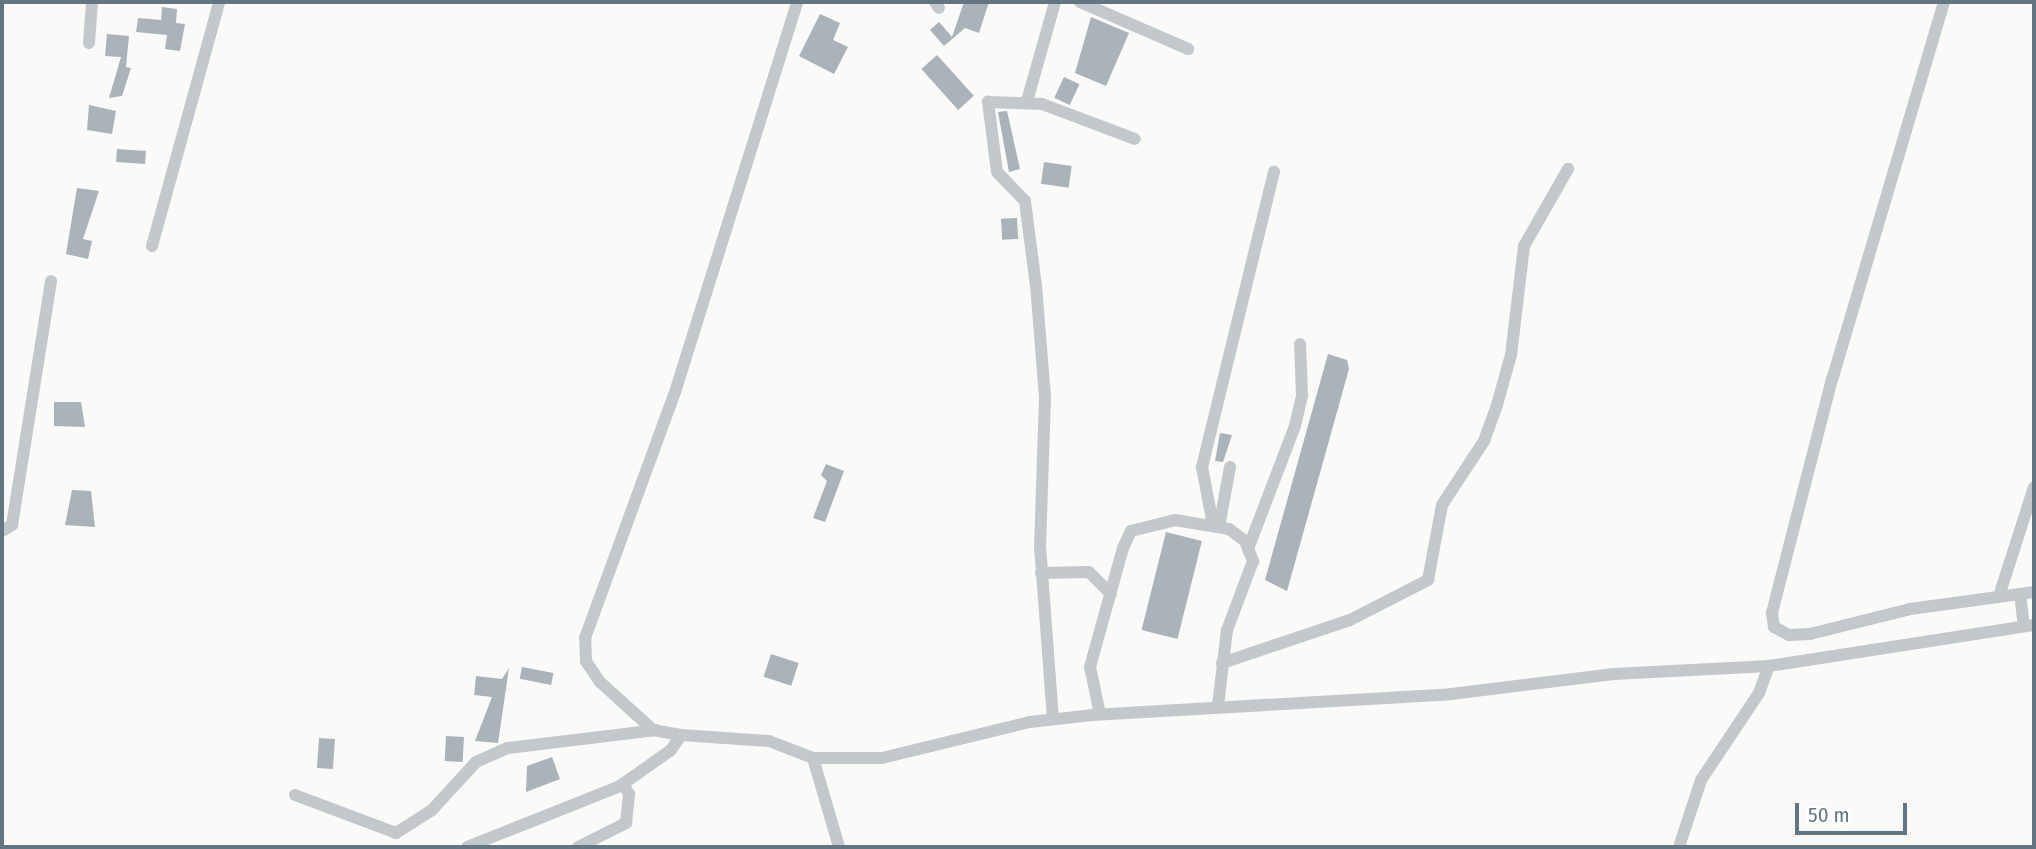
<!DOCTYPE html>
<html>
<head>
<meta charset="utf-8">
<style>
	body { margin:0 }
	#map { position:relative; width:2036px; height:849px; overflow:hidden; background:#fafaf8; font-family:"Fira Sans Condensed",sans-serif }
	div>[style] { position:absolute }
	.building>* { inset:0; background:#aab3b9; transform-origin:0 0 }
	.minor>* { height:12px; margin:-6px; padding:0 6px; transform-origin:6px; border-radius:6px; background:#c3c8cc }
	span { translate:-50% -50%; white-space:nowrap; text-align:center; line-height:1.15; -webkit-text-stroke:7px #fff; paint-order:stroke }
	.frame { position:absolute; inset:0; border:4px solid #657683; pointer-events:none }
	.scale { position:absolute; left:1795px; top:803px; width:112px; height:32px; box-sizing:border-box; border:4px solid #657683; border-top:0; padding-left:9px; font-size:21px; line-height:24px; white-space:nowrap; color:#657683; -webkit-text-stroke:5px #fff; paint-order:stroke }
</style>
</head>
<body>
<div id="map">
	<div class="building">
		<i style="clip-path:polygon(964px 2px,989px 2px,979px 33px,965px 28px,944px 46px,930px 30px,939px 22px,952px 37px)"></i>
		<i style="clip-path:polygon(162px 7px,177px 9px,176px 23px,185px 24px,180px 51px,165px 49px,167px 35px,136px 32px,138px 18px,161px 20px)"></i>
		<i style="clip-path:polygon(820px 14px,840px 23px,833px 40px,848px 47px,834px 74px,799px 56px)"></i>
		<i style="clip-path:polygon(1091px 17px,1129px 33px,1106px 86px,1075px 73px)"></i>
		<i style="clip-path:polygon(107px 34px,129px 36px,126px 67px,131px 68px,122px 96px,109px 98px,121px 57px,105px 56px)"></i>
		<i style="left:937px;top:55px;width:55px;height:21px;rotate:48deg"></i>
		<i style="left:1064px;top:77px;width:17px;height:23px;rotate:25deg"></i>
		<i style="clip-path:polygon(89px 105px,116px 111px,112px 134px,87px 130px)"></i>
		<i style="clip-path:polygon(1007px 111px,1020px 169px,1009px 172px,998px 112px)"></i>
		<i style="left:117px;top:149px;width:29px;height:13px;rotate:4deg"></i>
		<i style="left:1044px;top:162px;width:28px;height:22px;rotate:8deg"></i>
		<i style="clip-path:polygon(77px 188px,99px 191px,83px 239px,92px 241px,88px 259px,66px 254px)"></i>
		<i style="left:1017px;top:218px;width:21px;height:16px;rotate:87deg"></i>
		<i style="clip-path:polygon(1328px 354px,1347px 360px,1349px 369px,1287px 591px,1265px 580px)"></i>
		<i style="clip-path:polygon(54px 402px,81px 402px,85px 427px,54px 426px)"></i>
		<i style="clip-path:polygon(1220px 433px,1232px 435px,1223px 462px,1215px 461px)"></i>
		<i style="clip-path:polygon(826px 464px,844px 471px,825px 522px,813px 518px,827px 481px,821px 475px)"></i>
		<i style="clip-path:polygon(72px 490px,91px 491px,95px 527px,65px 525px)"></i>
		<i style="left:1166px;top:532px;width:37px;height:101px;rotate:14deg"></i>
		<i style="left:771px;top:654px;width:29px;height:24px;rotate:18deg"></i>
		<i style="left:522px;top:667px;width:32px;height:12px;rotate:11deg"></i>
		<i style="clip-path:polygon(509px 668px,498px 743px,475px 741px,492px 697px,474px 695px,476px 676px,502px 679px)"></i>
		<i style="left:446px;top:736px;width:18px;height:25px;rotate:3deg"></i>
		<i style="left:319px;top:738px;width:16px;height:30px;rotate:4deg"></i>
		<i style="clip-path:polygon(552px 757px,560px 779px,526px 792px,527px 766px)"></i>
	</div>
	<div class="minor">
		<i style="left:935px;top:2px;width:7px;rotate:56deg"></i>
		<i style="left:1080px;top:2px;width:118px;rotate:23.5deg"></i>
		<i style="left:1944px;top:2px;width:393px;rotate:106.5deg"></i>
		<i style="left:1832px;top:379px;width:242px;rotate:104.4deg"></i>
		<i style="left:1772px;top:613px;width:14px;rotate:82deg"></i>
		<i style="left:1774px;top:627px;width:17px;rotate:28deg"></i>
		<i style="left:1789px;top:635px;width:21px;rotate:-3deg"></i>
		<i style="left:1810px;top:634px;width:103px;rotate:-14deg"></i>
		<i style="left:1910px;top:609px;width:111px;rotate:-7.8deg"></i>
		<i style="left:2020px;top:594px;width:32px;rotate:83deg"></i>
		<i style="left:89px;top:43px;width:41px;rotate:-85.8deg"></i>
		<i style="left:1027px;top:101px;width:103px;rotate:-74.2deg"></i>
		<i style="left:152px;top:246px;width:253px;rotate:-74.6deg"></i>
		<i style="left:1213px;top:525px;width:59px;rotate:-100.7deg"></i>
		<i style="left:1202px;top:467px;width:304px;rotate:-76.3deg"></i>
		<i style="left:1219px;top:527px;width:61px;rotate:-79.6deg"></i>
		<i style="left:2px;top:531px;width:12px;rotate:-31deg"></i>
		<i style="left:12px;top:525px;width:247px;rotate:-80.9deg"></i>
		<i style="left:1248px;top:549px;width:132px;rotate:-69.1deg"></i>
		<i style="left:1295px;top:426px;width:32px;rotate:-77deg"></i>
		<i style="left:1302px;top:395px;width:51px;rotate:-92.2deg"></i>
		<i style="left:1041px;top:573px;width:48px;rotate:-1.2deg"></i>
		<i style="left:1089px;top:572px;width:31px;rotate:45deg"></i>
		<i style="left:2020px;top:594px;width:14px;rotate:-8deg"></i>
		<i style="left:1999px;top:596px;width:114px;rotate:-72.2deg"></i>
		<i style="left:1222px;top:663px;width:135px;rotate:-18.6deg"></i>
		<i style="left:1350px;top:620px;width:88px;rotate:-27.1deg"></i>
		<i style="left:1428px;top:580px;width:76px;rotate:-79.4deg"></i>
		<i style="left:1442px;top:505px;width:77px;rotate:-56.7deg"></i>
		<i style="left:1484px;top:441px;width:38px;rotate:-70deg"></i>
		<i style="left:1497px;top:405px;width:52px;rotate:-74.4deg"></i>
		<i style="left:1511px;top:355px;width:110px;rotate:-83.2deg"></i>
		<i style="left:1524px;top:246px;width:89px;rotate:-60.3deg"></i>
		<i style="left:1100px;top:714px;width:48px;rotate:-102deg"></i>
		<i style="left:1090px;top:667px;width:123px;rotate:-74.5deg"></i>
		<i style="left:1123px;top:548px;width:19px;rotate:-65deg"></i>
		<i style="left:1131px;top:531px;width:45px;rotate:-14deg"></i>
		<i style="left:1175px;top:520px;width:55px;rotate:9.5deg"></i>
		<i style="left:1229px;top:529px;width:20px;rotate:37deg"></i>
		<i style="left:1245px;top:541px;width:22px;rotate:68deg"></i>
		<i style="left:1253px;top:561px;width:74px;rotate:110.6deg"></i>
		<i style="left:1227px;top:630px;width:77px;rotate:96.8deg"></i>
		<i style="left:1053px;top:719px;width:171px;rotate:-94.3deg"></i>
		<i style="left:1040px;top:548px;width:151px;rotate:-88.1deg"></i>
		<i style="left:1045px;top:397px;width:111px;rotate:-94.6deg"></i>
		<i style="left:1036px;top:286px;width:86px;rotate:-97.4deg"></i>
		<i style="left:1025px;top:201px;width:40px;rotate:-134deg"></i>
		<i style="left:997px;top:172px;width:71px;rotate:-97.3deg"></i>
		<i style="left:988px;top:102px;width:54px;rotate:2.1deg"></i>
		<i style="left:1042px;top:104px;width:99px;rotate:20.6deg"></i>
		<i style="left:681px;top:735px;width:28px;rotate:-170deg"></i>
		<i style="left:653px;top:730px;width:72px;rotate:-137.8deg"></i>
		<i style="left:600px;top:682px;width:25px;rotate:-124deg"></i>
		<i style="left:586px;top:661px;width:23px;rotate:-92deg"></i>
		<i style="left:585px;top:638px;width:265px;rotate:-69.9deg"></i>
		<i style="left:676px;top:389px;width:405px;rotate:-72.6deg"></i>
		<i style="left:813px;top:758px;width:93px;rotate:73.7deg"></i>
		<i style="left:295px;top:795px;width:108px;rotate:20.6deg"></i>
		<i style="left:396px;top:833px;width:43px;rotate:-32.6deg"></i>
		<i style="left:432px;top:810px;width:65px;rotate:-47.5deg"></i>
		<i style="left:476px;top:762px;width:35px;rotate:-24deg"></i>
		<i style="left:508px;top:748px;width:149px;rotate:-6.9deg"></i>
		<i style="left:467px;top:847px;width:165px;rotate:-21.7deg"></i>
		<i style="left:620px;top:786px;width:62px;rotate:-35.2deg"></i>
		<i style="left:671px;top:750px;width:18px;rotate:-56deg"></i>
		<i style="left:681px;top:735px;width:88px;rotate:3.9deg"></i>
		<i style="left:769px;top:741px;width:47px;rotate:21.1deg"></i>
		<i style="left:813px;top:758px;width:69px"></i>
		<i style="left:882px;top:758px;width:152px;rotate:-13.7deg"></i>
		<i style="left:1030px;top:722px;width:62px;rotate:-6.4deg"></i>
		<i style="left:1092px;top:715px;width:360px;rotate:-3.3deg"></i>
		<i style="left:1451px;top:694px;width:164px;rotate:-7deg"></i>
		<i style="left:1614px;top:674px;width:155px;rotate:-3deg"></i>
		<i style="left:1769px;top:666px;width:268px;rotate:-8.8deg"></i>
		<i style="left:578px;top:847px;width:54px;rotate:-26.6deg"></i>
		<i style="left:626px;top:823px;width:29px;rotate:-84deg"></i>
		<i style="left:629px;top:794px;width:12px;rotate:-121deg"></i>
		<i style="left:1679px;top:847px;width:71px;rotate:-71.8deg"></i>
		<i style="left:1701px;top:780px;width:105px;rotate:-56.3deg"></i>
		<i style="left:1759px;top:693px;width:29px;rotate:-70deg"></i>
	</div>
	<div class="frame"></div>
	<div class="scale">50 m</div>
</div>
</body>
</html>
